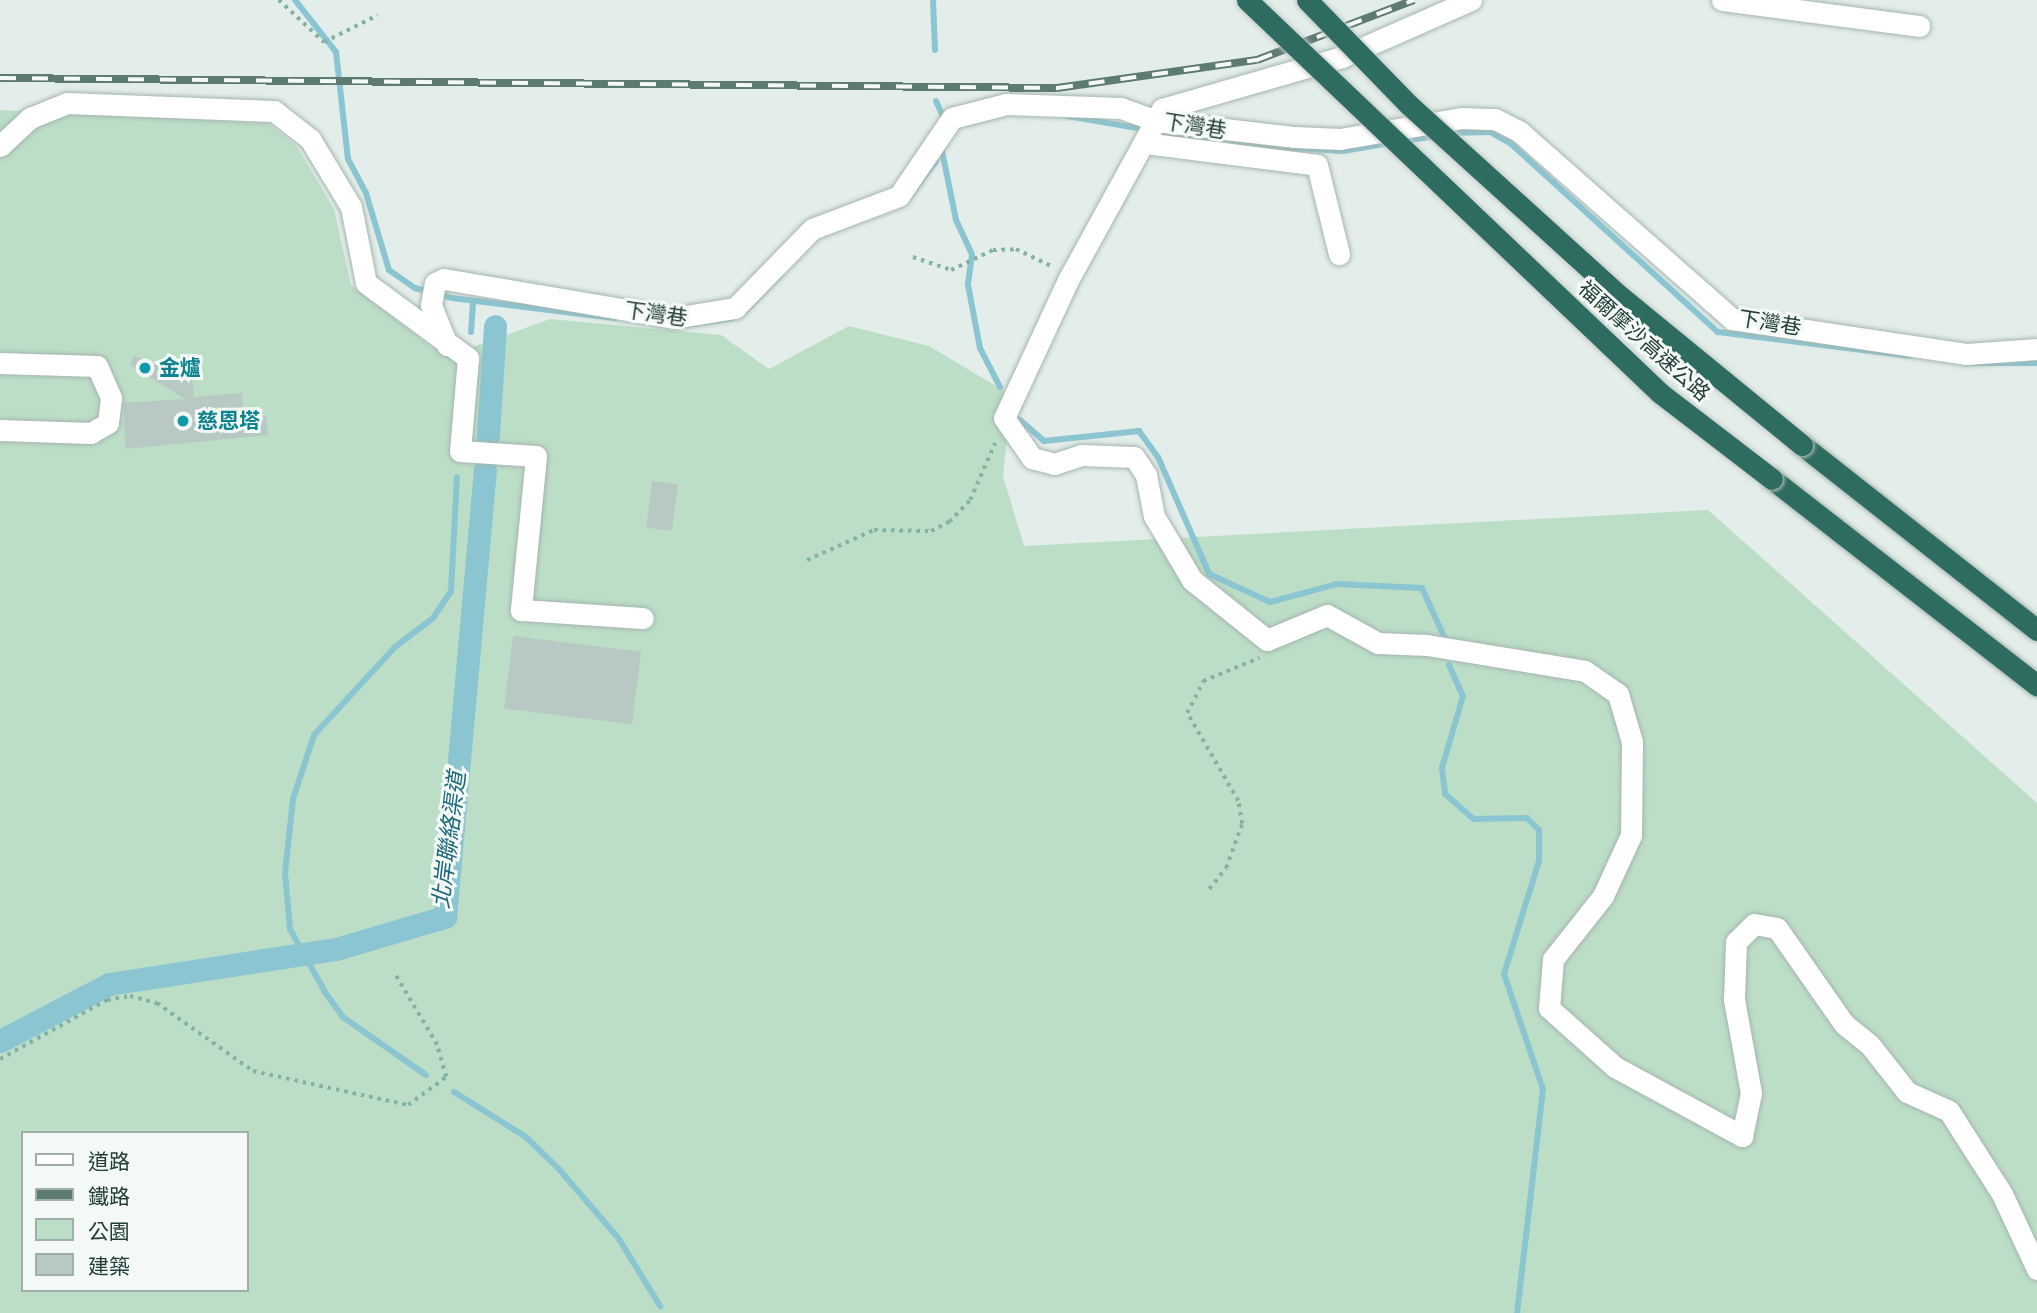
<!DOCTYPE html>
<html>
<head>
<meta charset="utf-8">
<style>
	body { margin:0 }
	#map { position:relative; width:2037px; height:1313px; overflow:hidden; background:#e3ede9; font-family:"Roboto Condensed","Noto Sans TC",sans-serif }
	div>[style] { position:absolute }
	.green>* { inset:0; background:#bcdec6 }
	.stream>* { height:6px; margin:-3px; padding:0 3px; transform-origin:3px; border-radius:3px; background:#8bc5d2 }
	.canal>* { height:23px; margin:-11.5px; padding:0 11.5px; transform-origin:11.5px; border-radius:11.5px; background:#8bc5d2 }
	.building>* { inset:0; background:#b8c8c2; transform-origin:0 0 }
	.path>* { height:3.5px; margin-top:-1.75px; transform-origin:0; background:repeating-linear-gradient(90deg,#83b1a3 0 3.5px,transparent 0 8.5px) }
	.roads { filter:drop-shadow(0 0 2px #a5b5b0) drop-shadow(0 0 2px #a5b5b0) }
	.minor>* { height:21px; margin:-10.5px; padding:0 10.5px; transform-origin:10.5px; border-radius:10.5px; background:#fff }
	.highway>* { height:21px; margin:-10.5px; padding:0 10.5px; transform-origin:10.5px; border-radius:10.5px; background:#2e6b60 }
	.rail>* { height:8px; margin-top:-4px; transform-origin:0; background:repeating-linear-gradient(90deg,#f4f9f7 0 16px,#5d7a73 0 32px); box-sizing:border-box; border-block:2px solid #5d7a73 }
	.bridges { filter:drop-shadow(0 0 2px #c1c9c7) drop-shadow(0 0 2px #c1c9c7) }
	.highway-bridge>* { height:21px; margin:-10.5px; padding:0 10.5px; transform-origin:10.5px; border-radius:10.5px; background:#2e6b60 }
	.dots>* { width:19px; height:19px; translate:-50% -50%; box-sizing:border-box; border:4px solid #f4f9f7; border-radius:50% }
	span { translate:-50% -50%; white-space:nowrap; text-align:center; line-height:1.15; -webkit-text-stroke:6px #f4f9f7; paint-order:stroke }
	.street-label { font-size:21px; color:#223e37 }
	.culture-label { font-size:21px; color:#0d838f; font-weight:700 }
	.left { translate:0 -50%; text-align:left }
	.water-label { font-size:23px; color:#1c697b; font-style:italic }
	.legend { position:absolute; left:21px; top:1131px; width:228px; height:161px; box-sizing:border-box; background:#f4f9f7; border:2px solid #a0aeaa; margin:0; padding:9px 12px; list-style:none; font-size:21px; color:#223e37 }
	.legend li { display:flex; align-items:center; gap:14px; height:35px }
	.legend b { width:35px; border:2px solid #a0aeaa }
</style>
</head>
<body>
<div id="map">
	<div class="green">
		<i style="clip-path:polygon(evenodd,0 110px,267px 123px,296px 145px,334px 209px,351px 285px,445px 357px,550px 319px,721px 335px,769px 369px,849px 326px,929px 346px,1011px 395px,1003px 476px,1024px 546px,1708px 510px,2037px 803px,2037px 1313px,0 1313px,0 110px,23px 1133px,247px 1133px,247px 1290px,23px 1290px,23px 1133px)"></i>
	</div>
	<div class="stream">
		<i style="left:295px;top:0;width:66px;rotate:51.7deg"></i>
		<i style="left:336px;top:52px;width:108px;rotate:83.6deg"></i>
		<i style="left:348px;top:159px;width:38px;rotate:62deg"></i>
		<i style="left:366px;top:193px;width:80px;rotate:73.4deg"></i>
		<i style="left:389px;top:270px;width:32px;rotate:35deg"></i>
		<i style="left:415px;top:288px;width:38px;rotate:15deg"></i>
		<i style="left:452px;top:298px;width:164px;rotate:7deg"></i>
		<i style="left:933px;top:0;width:50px;rotate:87.7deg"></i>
		<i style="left:936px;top:101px;width:22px;rotate:66deg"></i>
		<i style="left:1068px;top:116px;width:80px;rotate:10deg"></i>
		<i style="left:1158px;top:131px;width:59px;rotate:10.7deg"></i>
		<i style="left:1449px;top:133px;width:41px;rotate:-1.4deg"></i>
		<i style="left:1490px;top:132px;width:23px;rotate:29deg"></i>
		<i style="left:1510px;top:143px;width:281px;rotate:42.3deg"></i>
		<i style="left:1718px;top:332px;width:193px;rotate:7.1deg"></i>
		<i style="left:1404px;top:141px;width:31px;rotate:-9deg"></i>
		<i style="left:1234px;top:144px;width:109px;rotate:3.7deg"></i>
		<i style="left:1343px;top:151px;width:48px;rotate:-9.7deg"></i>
		<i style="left:942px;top:151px;width:70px;rotate:78.5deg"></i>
		<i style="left:956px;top:220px;width:38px;rotate:65deg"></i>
		<i style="left:972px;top:255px;width:30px;rotate:98deg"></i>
		<i style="left:968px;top:285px;width:64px;rotate:79.2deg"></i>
		<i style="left:980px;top:348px;width:44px;rotate:62.9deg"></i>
		<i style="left:907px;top:200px;width:49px;rotate:-53.4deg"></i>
		<i style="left:745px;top:311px;width:52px;rotate:-45.8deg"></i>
		<i style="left:678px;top:326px;width:55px;rotate:-8.4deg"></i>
		<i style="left:471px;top:332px;width:31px;rotate:-86deg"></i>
		<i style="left:1966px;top:363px;width:71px"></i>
		<i style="left:1020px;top:420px;width:32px;rotate:41deg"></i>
		<i style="left:1044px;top:441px;width:96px;rotate:-6deg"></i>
		<i style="left:1139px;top:431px;width:32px;rotate:54deg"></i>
		<i style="left:1158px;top:457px;width:128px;rotate:66.4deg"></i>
		<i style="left:1209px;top:574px;width:67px;rotate:24.7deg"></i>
		<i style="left:1270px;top:602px;width:69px;rotate:-15deg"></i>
		<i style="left:1337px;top:584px;width:85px;rotate:2.7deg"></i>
		<i style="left:1422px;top:588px;width:58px;rotate:65.6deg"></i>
		<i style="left:1449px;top:665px;width:34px;rotate:66deg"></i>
		<i style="left:1463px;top:696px;width:75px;rotate:106.3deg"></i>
		<i style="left:1442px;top:768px;width:26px;rotate:83deg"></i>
		<i style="left:1445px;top:794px;width:38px;rotate:41deg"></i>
		<i style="left:1474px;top:819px;width:53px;rotate:-1.1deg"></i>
		<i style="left:1527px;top:818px;width:17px;rotate:45deg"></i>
		<i style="left:1539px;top:830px;width:31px;rotate:90deg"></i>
		<i style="left:1539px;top:861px;width:118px;rotate:107.2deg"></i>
		<i style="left:1504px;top:974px;width:121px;rotate:71.3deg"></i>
		<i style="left:1543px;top:1089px;width:226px;rotate:96.6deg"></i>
		<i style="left:426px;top:1075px;width:101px;rotate:-145.1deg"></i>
		<i style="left:343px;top:1017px;width:31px;rotate:-126deg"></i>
		<i style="left:325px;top:992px;width:72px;rotate:-119.1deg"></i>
		<i style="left:290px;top:929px;width:56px;rotate:-95.1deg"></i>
		<i style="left:285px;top:873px;width:74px;rotate:-83.8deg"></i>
		<i style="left:293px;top:799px;width:67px;rotate:-71.8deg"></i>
		<i style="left:314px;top:735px;width:120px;rotate:-47.4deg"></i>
		<i style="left:395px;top:647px;width:48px;rotate:-37.3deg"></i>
		<i style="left:433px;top:618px;width:32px;rotate:-56deg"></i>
		<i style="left:451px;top:591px;width:114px;rotate:-87deg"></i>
		<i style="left:454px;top:1092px;width:85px;rotate:32deg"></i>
		<i style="left:526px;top:1137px;width:45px;rotate:44.1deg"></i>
		<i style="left:558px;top:1168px;width:94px;rotate:49.3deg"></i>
		<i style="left:619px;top:1239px;width:79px;rotate:58.5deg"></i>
	</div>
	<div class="canal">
		<i style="left:488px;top:435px;width:109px;rotate:-86.3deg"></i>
		<i style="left:0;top:1041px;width:123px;rotate:-27.6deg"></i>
		<i style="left:109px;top:984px;width:230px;rotate:-8.8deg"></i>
		<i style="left:336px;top:949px;width:114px;rotate:-16.4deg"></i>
		<i style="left:445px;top:917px;width:449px;rotate:-84.9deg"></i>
	</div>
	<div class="building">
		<i style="clip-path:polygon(134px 356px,170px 371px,169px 360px,190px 358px,194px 397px,242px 393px,243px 419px,266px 416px,268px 435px,125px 449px,124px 403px,185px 399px,130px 365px)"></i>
		<i style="left:652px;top:481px;width:26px;height:47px;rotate:7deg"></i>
		<i style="left:513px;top:636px;width:129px;height:73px;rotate:7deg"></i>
	</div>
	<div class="path">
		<i style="left:279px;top:0;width:62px;rotate:43deg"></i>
		<i style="left:324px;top:42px;width:60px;rotate:-26.6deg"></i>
		<i style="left:913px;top:257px;width:40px;rotate:18.9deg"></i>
		<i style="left:951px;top:270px;width:47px;rotate:-25.5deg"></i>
		<i style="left:993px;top:250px;width:23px;rotate:-2deg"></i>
		<i style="left:1016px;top:249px;width:41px;rotate:25.9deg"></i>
		<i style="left:807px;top:560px;width:73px;rotate:-24.1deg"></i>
		<i style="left:874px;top:530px;width:57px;rotate:1deg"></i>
		<i style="left:931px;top:531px;width:20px;rotate:-27deg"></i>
		<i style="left:949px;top:522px;width:30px;rotate:-46deg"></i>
		<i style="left:970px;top:500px;width:62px;rotate:-66.3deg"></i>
		<i style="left:1209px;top:889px;width:27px;rotate:-51deg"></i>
		<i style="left:1226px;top:868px;width:47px;rotate:-70deg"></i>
		<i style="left:1242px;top:824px;width:23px;rotate:-100deg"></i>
		<i style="left:1238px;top:801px;width:102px;rotate:-120.1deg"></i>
		<i style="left:1187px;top:713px;width:36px;rotate:-63deg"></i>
		<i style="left:1203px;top:681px;width:61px;rotate:-22.3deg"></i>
		<i style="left:0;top:1059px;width:122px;rotate:-28.9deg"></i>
		<i style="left:107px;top:1000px;width:23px;rotate:-10deg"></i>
		<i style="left:130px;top:996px;width:28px;rotate:15deg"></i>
		<i style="left:157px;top:1003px;width:118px;rotate:35.3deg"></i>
		<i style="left:253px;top:1071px;width:159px;rotate:12.4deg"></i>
		<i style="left:408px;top:1105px;width:47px;rotate:-36.4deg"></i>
		<i style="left:446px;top:1077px;width:33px;rotate:-106deg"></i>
		<i style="left:437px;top:1045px;width:84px;rotate:-120.8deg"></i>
	</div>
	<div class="roads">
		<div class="minor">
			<i style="left:1471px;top:0;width:141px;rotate:156.2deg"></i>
			<i style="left:1342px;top:57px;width:187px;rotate:163.9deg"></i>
			<i style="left:1162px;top:109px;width:193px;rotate:118.8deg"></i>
			<i style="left:1069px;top:278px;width:154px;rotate:114.9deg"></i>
			<i style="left:1004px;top:418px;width:49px;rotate:55deg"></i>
			<i style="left:1032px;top:458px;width:23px;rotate:15deg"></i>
			<i style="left:1054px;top:464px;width:29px;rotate:-18deg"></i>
			<i style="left:1082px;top:455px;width:52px;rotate:2.2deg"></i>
			<i style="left:1134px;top:457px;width:22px;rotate:56deg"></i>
			<i style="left:1146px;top:475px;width:42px;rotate:79deg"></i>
			<i style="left:1154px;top:516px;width:74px;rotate:59.3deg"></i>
			<i style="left:1192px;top:580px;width:96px;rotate:38.7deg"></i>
			<i style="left:1267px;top:640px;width:65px;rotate:-22.6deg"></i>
			<i style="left:1327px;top:615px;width:58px;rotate:28.8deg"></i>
			<i style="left:1378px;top:643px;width:49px;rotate:2.3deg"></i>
			<i style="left:1427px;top:645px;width:160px;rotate:9.3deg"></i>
			<i style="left:1585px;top:671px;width:40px;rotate:34.9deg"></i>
			<i style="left:1618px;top:694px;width:50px;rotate:73.7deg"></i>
			<i style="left:1632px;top:742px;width:93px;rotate:90.6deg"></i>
			<i style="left:1631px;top:835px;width:67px;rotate:114.7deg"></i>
			<i style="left:1603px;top:896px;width:80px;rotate:128.4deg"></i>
			<i style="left:1553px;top:959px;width:49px;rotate:94.7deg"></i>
			<i style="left:1549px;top:1008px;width:89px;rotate:41.8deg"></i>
			<i style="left:1615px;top:1067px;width:145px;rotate:28.5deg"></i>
			<i style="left:1742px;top:1136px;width:44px;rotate:-78.2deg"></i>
			<i style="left:1751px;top:1093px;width:96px;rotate:-100.3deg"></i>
			<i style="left:1734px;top:999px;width:57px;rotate:-88deg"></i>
			<i style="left:1736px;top:942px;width:25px;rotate:-45deg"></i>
			<i style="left:1754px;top:924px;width:23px;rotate:10deg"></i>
			<i style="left:1777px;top:928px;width:117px;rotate:55.1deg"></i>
			<i style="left:1844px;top:1024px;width:33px;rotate:39deg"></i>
			<i style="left:1870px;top:1045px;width:60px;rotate:51.8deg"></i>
			<i style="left:1907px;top:1092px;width:46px;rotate:24.3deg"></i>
			<i style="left:1949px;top:1111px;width:98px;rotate:57.4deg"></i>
			<i style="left:2002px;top:1194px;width:83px;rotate:65deg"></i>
			<i style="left:1722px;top:0;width:199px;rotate:7.5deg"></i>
			<i style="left:1144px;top:143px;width:174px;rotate:7.2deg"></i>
			<i style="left:1317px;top:165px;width:92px;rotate:76.1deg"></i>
			<i style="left:0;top:146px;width:41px;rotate:-43deg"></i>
			<i style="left:30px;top:118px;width:40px;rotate:-22deg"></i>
			<i style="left:67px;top:103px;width:207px;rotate:2.2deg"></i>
			<i style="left:274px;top:111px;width:46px;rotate:37.9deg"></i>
			<i style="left:310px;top:139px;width:79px;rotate:58.9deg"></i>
			<i style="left:351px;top:207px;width:77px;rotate:78.8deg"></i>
			<i style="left:366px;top:283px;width:127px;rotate:36.3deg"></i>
			<i style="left:468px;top:358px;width:93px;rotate:94.9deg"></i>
			<i style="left:460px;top:451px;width:76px;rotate:3.8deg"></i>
			<i style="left:536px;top:456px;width:155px;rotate:95.6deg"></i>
			<i style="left:521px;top:610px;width:122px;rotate:3.8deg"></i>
			<i style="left:447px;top:345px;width:43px;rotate:-111.8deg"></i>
			<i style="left:431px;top:305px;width:22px;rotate:-80deg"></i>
			<i style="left:435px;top:283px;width:10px;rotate:-24deg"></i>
			<i style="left:444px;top:279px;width:233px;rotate:9.6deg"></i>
			<i style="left:674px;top:318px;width:62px;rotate:-9.3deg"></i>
			<i style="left:735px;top:308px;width:110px;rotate:-45.7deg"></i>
			<i style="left:812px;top:229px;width:93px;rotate:-20.8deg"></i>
			<i style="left:899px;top:196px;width:94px;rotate:-55.8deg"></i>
			<i style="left:952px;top:118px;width:56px;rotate:-14.5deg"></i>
			<i style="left:1006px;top:104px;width:115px;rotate:2deg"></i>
			<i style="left:1121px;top:108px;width:37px;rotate:20deg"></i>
			<i style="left:1156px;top:121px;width:140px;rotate:6.6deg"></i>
			<i style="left:1295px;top:137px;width:45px;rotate:2.5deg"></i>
			<i style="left:1340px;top:139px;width:124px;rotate:-9.8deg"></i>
			<i style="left:1462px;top:118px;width:33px;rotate:2deg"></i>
			<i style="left:1495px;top:119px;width:28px;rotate:27deg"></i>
			<i style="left:1520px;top:132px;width:283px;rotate:41.4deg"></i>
			<i style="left:1732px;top:319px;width:238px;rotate:8.5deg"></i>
			<i style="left:1967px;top:354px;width:70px;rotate:-4.1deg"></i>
			<i style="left:0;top:363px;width:97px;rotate:1.8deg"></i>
			<i style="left:97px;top:366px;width:35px;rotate:66deg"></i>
			<i style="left:111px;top:398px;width:25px;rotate:97deg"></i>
			<i style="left:108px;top:423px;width:20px;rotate:150deg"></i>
			<i style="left:91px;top:433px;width:91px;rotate:-178.1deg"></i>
		</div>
		<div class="highway">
			<i style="left:1802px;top:445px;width:299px;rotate:38.2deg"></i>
			<i style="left:1772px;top:479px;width:336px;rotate:37.9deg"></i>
		</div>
	</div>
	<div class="rail">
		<i style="left:0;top:78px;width:1057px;rotate:0.54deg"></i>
		<i style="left:1057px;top:88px;width:202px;rotate:-8deg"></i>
		<i style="left:1257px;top:60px;width:168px;rotate:-20.9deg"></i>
	</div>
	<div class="bridges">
		<div class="highway-bridge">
			<i style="left:1247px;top:0;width:570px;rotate:43.58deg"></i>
			<i style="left:1660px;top:393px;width:141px;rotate:37.5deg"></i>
			<i style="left:1307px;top:0;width:145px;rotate:45.8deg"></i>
			<i style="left:1408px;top:104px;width:287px;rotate:42.2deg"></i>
			<i style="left:1621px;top:297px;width:234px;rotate:39.3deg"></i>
		</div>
	</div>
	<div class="dots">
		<i style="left:145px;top:368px;background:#0f9aa8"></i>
		<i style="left:183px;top:421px;background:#0f9aa8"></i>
	</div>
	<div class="street-label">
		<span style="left:1195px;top:126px;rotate:9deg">下灣巷</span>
		<span style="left:656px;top:314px;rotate:8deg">下灣巷</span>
		<span style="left:1770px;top:323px;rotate:9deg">下灣巷</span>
		<span style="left:1644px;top:341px;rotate:42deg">福爾摩沙高速公路</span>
	</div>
	<div class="culture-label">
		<span class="left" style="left:159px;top:368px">金爐</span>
		<span class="left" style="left:197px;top:421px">慈恩塔</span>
	</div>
	<div class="water-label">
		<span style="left:450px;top:840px;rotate:-83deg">北岸聯絡渠道</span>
	</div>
	<ul class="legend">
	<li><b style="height:9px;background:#fff"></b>道路</li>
	<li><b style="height:9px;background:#5d7a73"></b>鐵路</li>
	<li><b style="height:19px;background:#bcdec6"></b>公園</li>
	<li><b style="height:19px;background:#b8c8c2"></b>建築</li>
	</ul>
</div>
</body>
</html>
